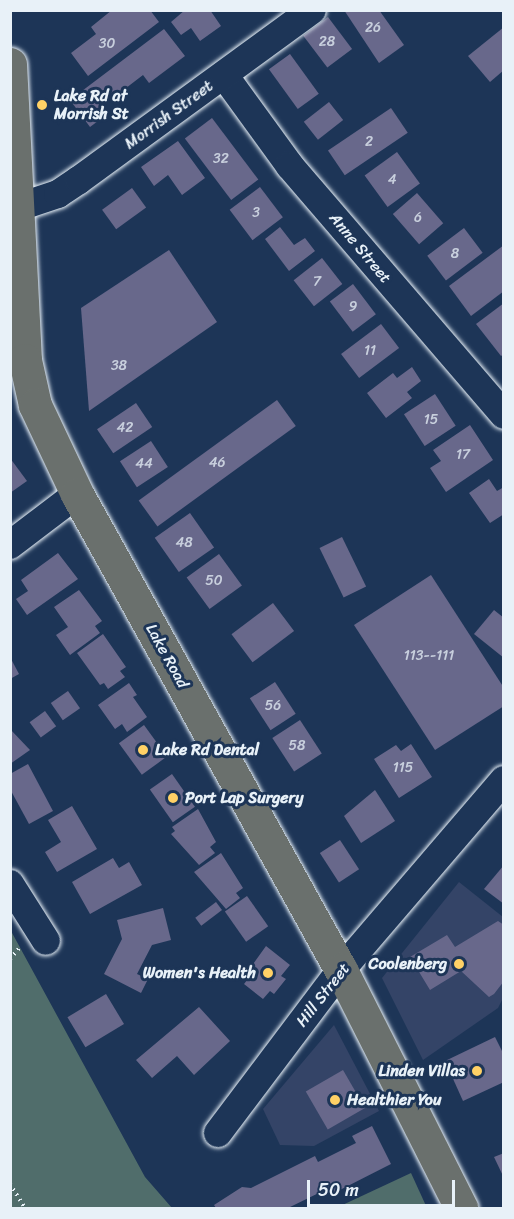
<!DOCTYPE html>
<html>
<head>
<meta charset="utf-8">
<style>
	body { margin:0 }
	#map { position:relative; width:514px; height:1219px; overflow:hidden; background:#1d3557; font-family:Sriracha,sans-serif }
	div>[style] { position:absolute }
	.built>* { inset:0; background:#344467 }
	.green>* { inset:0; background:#506d6b }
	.building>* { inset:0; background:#68688b; transform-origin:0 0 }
	.path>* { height:4px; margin-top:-2px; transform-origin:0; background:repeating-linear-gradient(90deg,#e8f1f8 0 1.5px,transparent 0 6px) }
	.roads { filter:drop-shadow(0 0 2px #e8f1f8) drop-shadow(0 0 2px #e8f1f8) }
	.minor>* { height:28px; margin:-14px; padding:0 14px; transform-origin:14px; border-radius:14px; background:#1d3557 }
	.major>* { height:33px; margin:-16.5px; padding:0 16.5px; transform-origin:16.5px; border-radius:16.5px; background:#6a706d }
	.dots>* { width:16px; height:16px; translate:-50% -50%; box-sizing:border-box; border:3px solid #1d3557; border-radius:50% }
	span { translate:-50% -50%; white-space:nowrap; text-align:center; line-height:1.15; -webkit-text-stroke:6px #1d3557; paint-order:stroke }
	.number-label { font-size:14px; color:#c8cfdd }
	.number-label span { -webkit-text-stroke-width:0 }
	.poi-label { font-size:16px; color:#e8f1f8; font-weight:700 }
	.left { translate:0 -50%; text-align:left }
	.right { translate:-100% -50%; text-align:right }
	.street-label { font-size:16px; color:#e8f1f8 }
	.frame { position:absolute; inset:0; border:12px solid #e8f1f8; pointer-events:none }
	.scale { position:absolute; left:307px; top:1180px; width:148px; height:27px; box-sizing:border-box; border:3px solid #e8f1f8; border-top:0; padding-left:8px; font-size:18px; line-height:21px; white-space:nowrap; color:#e8f1f8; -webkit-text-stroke:4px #1d3557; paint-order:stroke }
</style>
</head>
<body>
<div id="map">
	<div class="built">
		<i style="clip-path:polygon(459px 882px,503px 917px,503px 998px,498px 1008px,423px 1060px,382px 978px)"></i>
		<i style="clip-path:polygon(334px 1025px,379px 1111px,314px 1146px,280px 1145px,263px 1109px)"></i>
	</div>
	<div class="green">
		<i style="clip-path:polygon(11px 931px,145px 1177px,172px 1208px,11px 1208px)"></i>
		<i style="clip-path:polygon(411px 1173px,427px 1208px,336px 1208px)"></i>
	</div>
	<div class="building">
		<i style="clip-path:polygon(112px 10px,150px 10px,159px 22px,88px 76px,71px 53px,96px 34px,91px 27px)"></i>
		<i style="clip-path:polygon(185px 10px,210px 10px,221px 26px,200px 41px,191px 28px,181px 35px,171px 22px)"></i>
		<i style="clip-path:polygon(344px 10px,379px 10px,404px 45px,379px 63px)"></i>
		<i style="left:328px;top:17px;width:40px;height:31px;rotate:53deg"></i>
		<i style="clip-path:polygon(504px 27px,504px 70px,490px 82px,468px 56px)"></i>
		<i style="clip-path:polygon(164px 29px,185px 56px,149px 83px,143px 75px,100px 108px,106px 115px,90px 127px,70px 100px)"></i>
		<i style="left:290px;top:54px;width:49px;height:26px;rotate:54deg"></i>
		<i style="left:329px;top:102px;width:23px;height:32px;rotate:52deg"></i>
		<i style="left:391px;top:108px;width:30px;height:76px;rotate:56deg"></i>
		<i style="left:212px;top:118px;width:77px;height:34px;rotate:53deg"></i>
		<i style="clip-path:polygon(178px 141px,205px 178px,182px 195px,168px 175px,154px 186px,141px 167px)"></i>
		<i style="left:397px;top:152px;width:39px;height:40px;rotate:54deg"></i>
		<i style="left:260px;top:187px;width:38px;height:38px;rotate:53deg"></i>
		<i style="left:132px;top:188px;width:24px;height:37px;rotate:54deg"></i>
		<i style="left:417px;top:193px;width:40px;height:32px;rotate:49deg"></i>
		<i style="clip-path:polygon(280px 227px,294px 245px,305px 238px,315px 251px,289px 271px,265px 239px)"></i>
		<i style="left:464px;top:228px;width:31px;height:46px;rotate:53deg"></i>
		<i style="clip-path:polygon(504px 245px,504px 291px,471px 316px,449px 286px)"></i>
		<i style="clip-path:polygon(169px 250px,217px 322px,89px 411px,81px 308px)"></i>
		<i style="left:322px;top:258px;width:33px;height:36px;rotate:52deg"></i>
		<i style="left:353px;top:284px;width:38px;height:29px;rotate:53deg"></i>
		<i style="clip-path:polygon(504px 303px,504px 354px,501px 356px,476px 324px)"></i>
		<i style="left:381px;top:324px;width:30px;height:50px;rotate:53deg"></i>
		<i style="clip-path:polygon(412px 367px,421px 381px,407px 392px,412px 398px,386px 418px,367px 393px,393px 373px,397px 378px)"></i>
		<i style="left:435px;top:394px;width:38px;height:37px;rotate:57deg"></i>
		<i style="left:277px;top:400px;width:32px;height:171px;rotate:54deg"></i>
		<i style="left:136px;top:403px;width:29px;height:47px;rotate:56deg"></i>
		<i style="clip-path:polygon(470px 425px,493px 460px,446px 492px,430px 468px,441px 461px,433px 450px)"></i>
		<i style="left:151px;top:441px;width:31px;height:37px;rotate:57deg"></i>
		<i style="clip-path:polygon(10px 458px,27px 481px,10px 493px)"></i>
		<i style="clip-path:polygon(489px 479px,497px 491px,504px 487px,504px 514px,490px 523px,469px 493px)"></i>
		<i style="left:190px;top:513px;width:42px;height:43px;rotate:55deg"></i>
		<i style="left:342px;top:537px;width:55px;height:25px;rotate:64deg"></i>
		<i style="clip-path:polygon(58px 553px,78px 579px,27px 615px,16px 599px,28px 591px,21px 580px)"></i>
		<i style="left:219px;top:554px;width:39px;height:40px;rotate:54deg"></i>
		<i style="clip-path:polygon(431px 575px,504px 688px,504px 706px,435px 750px,354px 625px)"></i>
		<i style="clip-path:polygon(79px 590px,102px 621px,95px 626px,100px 633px,70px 655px,56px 635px,68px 627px,54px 607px)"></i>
		<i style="left:273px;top:603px;width:35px;height:52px;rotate:53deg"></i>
		<i style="clip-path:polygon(494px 610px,504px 618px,504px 658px,474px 634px)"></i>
		<i style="clip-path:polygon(103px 634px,126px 667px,120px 671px,125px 677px,108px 689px,104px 683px,100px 685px,77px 653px)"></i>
		<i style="clip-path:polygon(10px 657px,19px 674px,10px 679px)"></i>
		<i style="left:275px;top:682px;width:38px;height:30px;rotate:57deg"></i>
		<i style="clip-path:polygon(129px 683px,137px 695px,133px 697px,147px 717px,127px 732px,122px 724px,115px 729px,98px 705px)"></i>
		<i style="left:68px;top:691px;width:21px;height:21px;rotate:55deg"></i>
		<i style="left:45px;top:711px;width:19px;height:19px;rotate:54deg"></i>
		<i style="left:300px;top:720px;width:40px;height:33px;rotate:57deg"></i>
		<i style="left:144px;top:725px;width:39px;height:31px;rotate:54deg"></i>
		<i style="clip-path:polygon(10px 729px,30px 750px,10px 764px)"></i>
		<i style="clip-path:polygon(411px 744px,432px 777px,399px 798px,374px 759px,396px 745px,401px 751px)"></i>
		<i style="clip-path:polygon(28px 764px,53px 811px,29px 824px,10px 789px,10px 774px)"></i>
		<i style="left:172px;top:774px;width:40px;height:27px;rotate:55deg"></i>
		<i style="clip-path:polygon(375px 790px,395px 821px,361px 843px,344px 816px)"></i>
		<i style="clip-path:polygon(72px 806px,97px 849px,57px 872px,45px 852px,61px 842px,48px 820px)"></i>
		<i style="clip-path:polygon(198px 809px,216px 842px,210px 847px,215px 853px,199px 865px,171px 834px,175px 831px,172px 827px)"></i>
		<i style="left:340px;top:840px;width:35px;height:24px;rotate:57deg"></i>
		<i style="clip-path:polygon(221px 853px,243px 888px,236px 893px,240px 898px,226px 909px,194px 872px)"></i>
		<i style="clip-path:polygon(113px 858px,119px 868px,129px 862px,142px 885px,90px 914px,72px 882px)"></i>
		<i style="clip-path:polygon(504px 865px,504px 904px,484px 889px)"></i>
		<i style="left:247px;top:896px;width:37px;height:27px;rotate:55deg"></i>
		<i style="left:216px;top:902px;width:10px;height:26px;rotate:53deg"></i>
		<i style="clip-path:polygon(163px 908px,171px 940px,152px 945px,137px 974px,148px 979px,141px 993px,104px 974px,122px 939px,117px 920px)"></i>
		<i style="clip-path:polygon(498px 921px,504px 925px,504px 981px,494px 994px,489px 997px,461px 971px,430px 990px,410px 957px,447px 935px,455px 947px)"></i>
		<i style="clip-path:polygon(266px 946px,290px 965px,281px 976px,286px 979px,274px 994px,270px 991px,263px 999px,244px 984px,255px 970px,251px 967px)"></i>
		<i style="left:106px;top:994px;width:35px;height:45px;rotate:59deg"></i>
		<i style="clip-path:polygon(199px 1007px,230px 1041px,194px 1075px,177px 1056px,152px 1078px,136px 1060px)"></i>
		<i style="clip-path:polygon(495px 1037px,504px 1055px,504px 1082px,463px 1101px,445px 1061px)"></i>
		<i style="left:343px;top:1070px;width:44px;height:43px;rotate:60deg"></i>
		<i style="clip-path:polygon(372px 1126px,391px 1164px,332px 1194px,329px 1188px,288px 1208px,216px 1208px,214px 1205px,242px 1187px,251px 1188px,315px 1156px,318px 1162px,356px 1143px,352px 1136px)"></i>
		<i style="clip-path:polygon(504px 1153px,504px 1178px,494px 1157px)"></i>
	</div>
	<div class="path">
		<i style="left:10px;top:959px;width:17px;rotate:-50deg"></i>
		<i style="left:10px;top:1184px;width:28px;rotate:58deg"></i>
	</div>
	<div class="roads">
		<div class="minor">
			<i style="left:224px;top:75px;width:112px;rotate:54deg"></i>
			<i style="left:290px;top:166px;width:328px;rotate:49.3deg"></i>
			<i style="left:19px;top:207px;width:41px;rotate:-18.4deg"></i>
			<i style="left:58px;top:194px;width:25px;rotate:-34deg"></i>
			<i style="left:79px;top:180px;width:288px;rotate:-36.1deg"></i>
			<i style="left:10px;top:545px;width:84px;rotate:-37.3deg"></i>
			<i style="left:10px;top:884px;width:67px;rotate:57.7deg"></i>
			<i style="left:218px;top:1133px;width:204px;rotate:-53deg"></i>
			<i style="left:341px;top:970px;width:250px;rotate:-49.4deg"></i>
		</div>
		<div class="major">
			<i style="left:10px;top:64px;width:296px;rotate:87.1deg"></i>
			<i style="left:25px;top:360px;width:46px;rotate:77.5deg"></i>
			<i style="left:35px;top:405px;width:98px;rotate:64.7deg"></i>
			<i style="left:77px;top:494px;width:544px;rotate:60.99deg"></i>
			<i style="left:341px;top:970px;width:267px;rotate:63.2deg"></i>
		</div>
	</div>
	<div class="dots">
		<i style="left:42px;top:105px;background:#ffd166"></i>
		<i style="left:143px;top:750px;background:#ffd166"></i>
		<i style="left:173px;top:798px;background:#ffd166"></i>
		<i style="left:459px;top:964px;background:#ffd166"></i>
		<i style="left:268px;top:973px;background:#ffd166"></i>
		<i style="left:477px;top:1071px;background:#ffd166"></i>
		<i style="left:335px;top:1100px;background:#ffd166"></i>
	</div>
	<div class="number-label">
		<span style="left:373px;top:28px">26</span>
		<span style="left:327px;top:42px">28</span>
		<span style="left:107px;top:44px">30</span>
		<span style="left:369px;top:142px">2</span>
		<span style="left:221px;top:159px">32</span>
		<span style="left:392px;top:180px">4</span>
		<span style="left:256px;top:213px">3</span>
		<span style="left:418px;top:218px">6</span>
		<span style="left:455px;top:254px">8</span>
		<span style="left:317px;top:282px">7</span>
		<span style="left:353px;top:307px">9</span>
		<span style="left:370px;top:351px">11</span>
		<span style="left:119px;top:366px">38</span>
		<span style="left:431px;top:420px">15</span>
		<span style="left:125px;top:428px">42</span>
		<span style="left:463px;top:455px">17</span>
		<span style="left:217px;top:463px">46</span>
		<span style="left:144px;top:464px">44</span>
		<span style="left:184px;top:543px">48</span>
		<span style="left:214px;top:581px">50</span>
		<span style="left:429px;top:656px">113--111</span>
		<span style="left:273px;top:706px">56</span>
		<span style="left:297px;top:746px">58</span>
		<span style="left:403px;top:768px">115</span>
	</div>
	<div class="poi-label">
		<span class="left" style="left:54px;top:105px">Lake Rd at<br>Morrish St</span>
		<span class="left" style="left:155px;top:750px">Lake Rd Dental</span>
		<span class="left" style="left:185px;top:798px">Port Lap Surgery</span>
		<span class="right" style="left:447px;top:964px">Coolenberg</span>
		<span class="right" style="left:256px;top:973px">Women's Health</span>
		<span class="right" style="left:465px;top:1071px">Linden Villas</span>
		<span class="left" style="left:347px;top:1100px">Healthier You</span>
	</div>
	<div class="street-label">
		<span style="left:169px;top:115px;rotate:-36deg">Morrish Street</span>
		<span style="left:360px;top:248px;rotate:50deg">Anne Street</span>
		<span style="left:167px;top:656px;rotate:61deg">Lake Road</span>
		<span style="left:323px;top:995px;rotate:-52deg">Hill Street</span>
	</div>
	<div class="frame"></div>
	<div class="scale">50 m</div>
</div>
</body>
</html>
